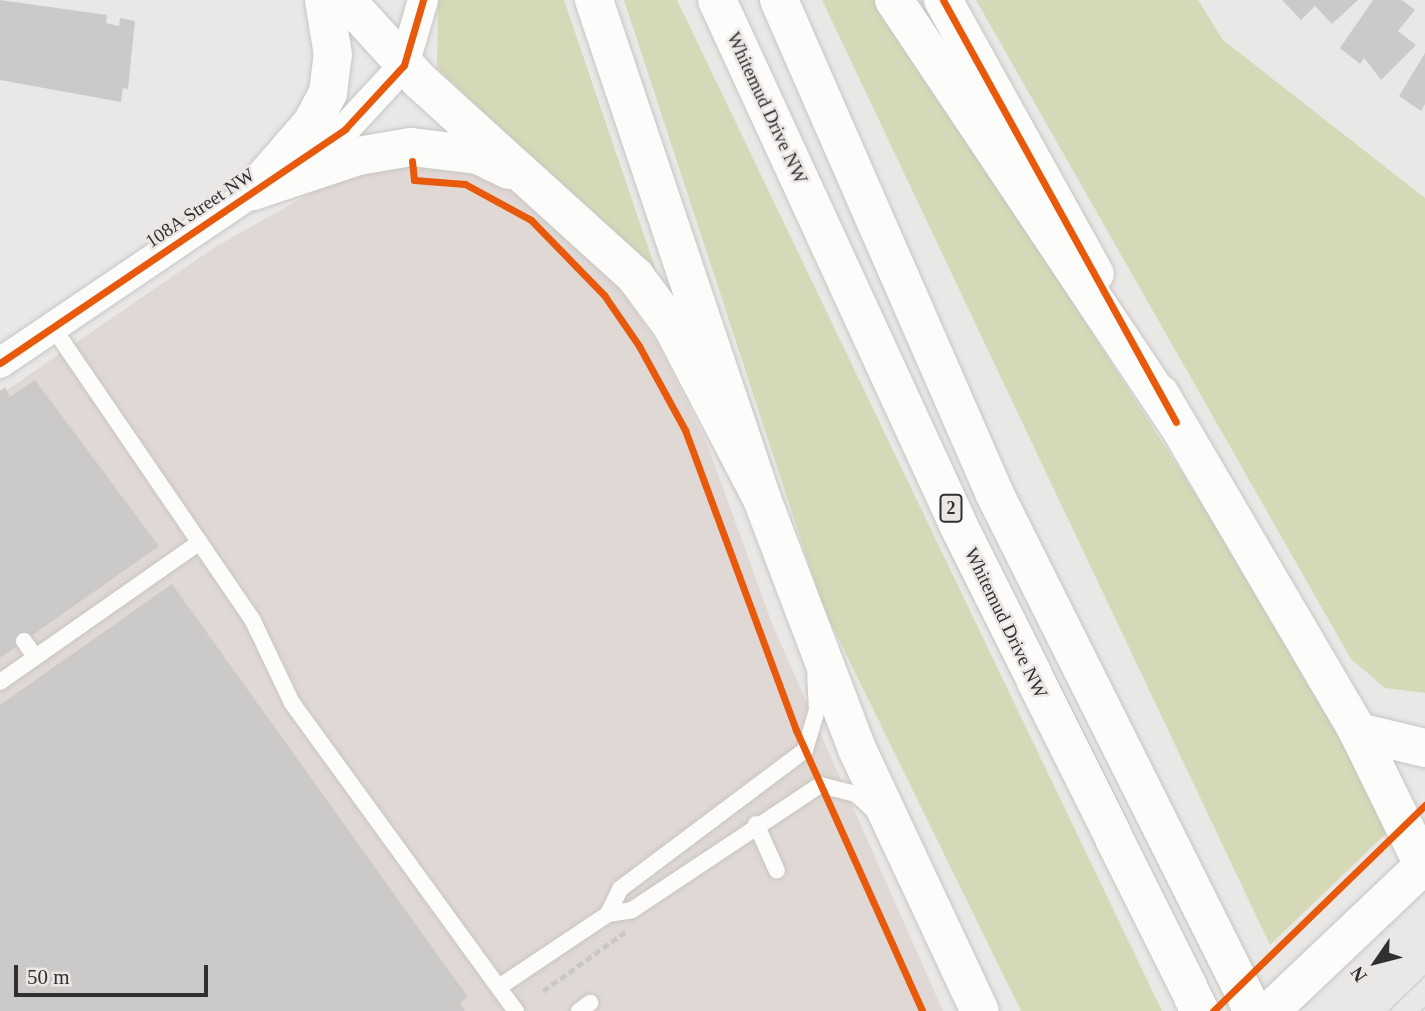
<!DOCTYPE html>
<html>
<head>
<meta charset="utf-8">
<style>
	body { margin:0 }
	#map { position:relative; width:1425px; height:1011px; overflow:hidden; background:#eae8e6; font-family:Georgia,serif }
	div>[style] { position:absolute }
	.built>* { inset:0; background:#e0d8d4 }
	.green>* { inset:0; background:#d6d9b7 }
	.building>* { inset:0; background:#cccac8 }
	.path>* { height:4.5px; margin-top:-2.25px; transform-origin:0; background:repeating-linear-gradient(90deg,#c8c8c7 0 7px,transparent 0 10.5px) }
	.roads { filter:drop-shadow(0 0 2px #c7c5c3) drop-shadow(0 0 2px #c7c5c3) }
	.lane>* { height:16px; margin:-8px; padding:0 8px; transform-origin:8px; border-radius:8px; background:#fcfcfb }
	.street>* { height:30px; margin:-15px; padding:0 15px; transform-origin:15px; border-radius:15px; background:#fcfcfb }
	.secondary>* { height:38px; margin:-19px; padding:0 19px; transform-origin:19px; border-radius:19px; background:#fcfcfb }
	.highway>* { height:38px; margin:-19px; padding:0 19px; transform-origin:19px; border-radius:19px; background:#fcfcfb }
	.tram>* { height:2px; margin:-1px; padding:0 1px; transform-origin:1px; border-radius:1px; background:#d4d4d3 }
	.cycleway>* { height:7px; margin:-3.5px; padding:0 3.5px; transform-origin:3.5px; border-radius:3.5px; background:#e8590c }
	span { translate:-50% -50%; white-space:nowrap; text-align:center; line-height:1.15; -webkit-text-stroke:5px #ece7e4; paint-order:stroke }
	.shield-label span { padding:2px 5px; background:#ece7e4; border:2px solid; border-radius:5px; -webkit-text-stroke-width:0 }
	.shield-label { font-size:18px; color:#322f2f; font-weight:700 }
	.street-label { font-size:19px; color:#322f2f }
	.north { position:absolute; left:1341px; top:927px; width:70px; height:70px; -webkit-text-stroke:5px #ece7e4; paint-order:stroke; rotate:235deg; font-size:19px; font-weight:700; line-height:28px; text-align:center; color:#322f2f }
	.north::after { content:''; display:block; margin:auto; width:24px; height:32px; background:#322f2f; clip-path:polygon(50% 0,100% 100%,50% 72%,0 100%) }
	.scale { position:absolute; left:14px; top:965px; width:194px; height:32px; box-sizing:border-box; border:4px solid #322f2f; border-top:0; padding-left:9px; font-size:21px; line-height:24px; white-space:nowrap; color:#322f2f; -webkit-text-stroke:5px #ece7e4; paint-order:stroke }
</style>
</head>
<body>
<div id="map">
	<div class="built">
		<i style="clip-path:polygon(396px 163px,475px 169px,521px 192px,614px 280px,659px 346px,706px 441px,773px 626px,943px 1011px,0 1011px,0 395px,215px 247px,323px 186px)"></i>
	</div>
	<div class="green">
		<i style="clip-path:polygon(438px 0,564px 0,660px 282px,437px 68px)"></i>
		<i style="clip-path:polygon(624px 0,677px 0,1162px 1011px,1021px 1011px,823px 607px)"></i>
		<i style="clip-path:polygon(822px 0,879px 0,1299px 656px,1395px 825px,1270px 945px)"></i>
		<i style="clip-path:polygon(976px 0,1198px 0,1223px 40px,1425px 198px,1425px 693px,1385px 688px,1351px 659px)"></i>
	</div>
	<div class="building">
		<i style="clip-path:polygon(0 0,107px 15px,106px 23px,119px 26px,120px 18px,135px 21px,128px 89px,123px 88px,121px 102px,0 80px)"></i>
		<i style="clip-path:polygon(1282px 0,1358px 0,1332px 24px,1315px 6px,1301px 20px)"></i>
		<i style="clip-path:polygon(1373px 0,1402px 0,1415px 10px,1398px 31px,1416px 45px,1381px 80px,1364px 58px,1360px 64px,1340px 48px)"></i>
		<i style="clip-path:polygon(1425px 53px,1425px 104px,1421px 111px,1399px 96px)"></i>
		<i style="clip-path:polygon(35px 380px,159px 546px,0 658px,0 391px,5px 387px,10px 397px)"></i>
		<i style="clip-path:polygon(172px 584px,468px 997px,460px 1003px,465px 1011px,0 1011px,0 705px)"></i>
	</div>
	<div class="path">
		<i style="left:543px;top:991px;width:101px;rotate:-35.7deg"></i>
	</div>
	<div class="roads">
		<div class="lane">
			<i style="left:52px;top:326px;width:355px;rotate:55.7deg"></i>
			<i style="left:252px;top:619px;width:93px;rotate:64.5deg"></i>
			<i style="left:292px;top:703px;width:381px;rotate:54deg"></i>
			<i style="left:24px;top:641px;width:19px;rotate:55deg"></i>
			<i style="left:0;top:682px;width:244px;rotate:-35deg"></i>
			<i style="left:756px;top:824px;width:51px;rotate:65.9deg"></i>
			<i style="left:608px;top:914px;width:28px;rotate:-64deg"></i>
			<i style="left:620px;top:889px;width:231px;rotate:-36.9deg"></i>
			<i style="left:805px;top:750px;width:42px;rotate:-73.3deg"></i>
			<i style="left:817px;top:710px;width:35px;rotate:-93deg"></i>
			<i style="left:499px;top:987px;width:131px;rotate:-33.8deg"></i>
			<i style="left:608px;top:914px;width:24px;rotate:-9deg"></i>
			<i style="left:632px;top:910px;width:226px;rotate:-33.6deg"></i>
			<i style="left:820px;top:785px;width:37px;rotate:14deg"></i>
			<i style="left:856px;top:794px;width:23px;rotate:43deg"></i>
			<i style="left:579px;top:1011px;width:14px;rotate:-36deg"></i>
		</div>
		<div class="street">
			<i style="left:0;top:363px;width:417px;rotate:-34.1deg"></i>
			<i style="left:345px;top:129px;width:87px;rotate:-47.3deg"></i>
			<i style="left:404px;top:65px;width:68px;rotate:-73.7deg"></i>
		</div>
		<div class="secondary">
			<i style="left:346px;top:0;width:110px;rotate:47.6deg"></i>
			<i style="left:420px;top:81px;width:290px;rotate:42.2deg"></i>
			<i style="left:635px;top:276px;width:62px;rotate:53.5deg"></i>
			<i style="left:672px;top:326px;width:195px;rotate:62.5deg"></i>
			<i style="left:762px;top:499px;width:267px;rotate:69.2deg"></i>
			<i style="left:857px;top:749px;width:289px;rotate:64.9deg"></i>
			<i style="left:943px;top:0;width:313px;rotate:61deg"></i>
			<i style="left:253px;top:191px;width:111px;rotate:-18.4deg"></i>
			<i style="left:358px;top:156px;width:54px;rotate:-9.6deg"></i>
			<i style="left:411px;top:147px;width:67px;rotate:6.8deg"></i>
			<i style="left:478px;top:155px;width:34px;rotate:26deg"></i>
			<i style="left:253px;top:191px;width:90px;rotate:-49.1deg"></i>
			<i style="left:312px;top:123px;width:34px;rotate:-62deg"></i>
			<i style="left:328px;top:93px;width:38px;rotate:-83deg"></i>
			<i style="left:333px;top:55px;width:56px;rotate:-99.3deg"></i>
			<i style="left:1160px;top:394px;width:392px;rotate:59.6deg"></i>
			<i style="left:1358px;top:732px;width:153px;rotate:63.9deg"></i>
			<i style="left:1358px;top:732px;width:69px;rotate:13.4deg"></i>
			<i style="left:1270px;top:1011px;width:214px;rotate:-43.5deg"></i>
		</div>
		<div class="highway">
			<i style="left:594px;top:0;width:527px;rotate:71.39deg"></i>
			<i style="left:717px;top:0;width:577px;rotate:65.3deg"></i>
			<i style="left:958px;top:524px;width:544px;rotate:63.58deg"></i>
			<i style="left:779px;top:0;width:537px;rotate:66.4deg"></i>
			<i style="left:994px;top:492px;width:580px;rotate:63.48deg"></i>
			<i style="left:894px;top:0;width:508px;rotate:56.25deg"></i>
		</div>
	</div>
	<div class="tram">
		<i style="left:1389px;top:1011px;width:50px;rotate:-44.2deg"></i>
		<i style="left:1421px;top:1011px;width:5px;rotate:-37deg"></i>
	</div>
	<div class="cycleway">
		<i style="left:943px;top:0;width:482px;rotate:61.1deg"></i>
		<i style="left:412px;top:161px;width:19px;rotate:84deg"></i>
		<i style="left:414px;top:180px;width:51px;rotate:4.5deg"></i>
		<i style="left:465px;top:184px;width:75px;rotate:28.6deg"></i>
		<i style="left:531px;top:220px;width:105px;rotate:45.8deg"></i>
		<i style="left:604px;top:295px;width:62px;rotate:55.5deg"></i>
		<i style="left:639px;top:346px;width:96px;rotate:61.3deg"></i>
		<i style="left:685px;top:430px;width:320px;rotate:69.7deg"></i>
		<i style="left:796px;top:730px;width:308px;rotate:65.8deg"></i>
		<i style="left:0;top:363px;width:417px;rotate:-34.1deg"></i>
		<i style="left:345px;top:129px;width:87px;rotate:-47.3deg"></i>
		<i style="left:404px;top:65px;width:68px;rotate:-73.7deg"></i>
		<i style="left:1213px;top:1011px;width:296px;rotate:-44.2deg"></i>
	</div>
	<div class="shield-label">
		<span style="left:951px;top:508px">2</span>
	</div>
	<div class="street-label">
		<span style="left:767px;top:108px;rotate:65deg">Whitemud Drive NW</span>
		<span style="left:200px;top:208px;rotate:-34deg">108A Street NW</span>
		<span style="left:1006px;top:623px;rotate:64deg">Whitemud Drive NW</span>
	</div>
	<div class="north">N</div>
	<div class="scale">50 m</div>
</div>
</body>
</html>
